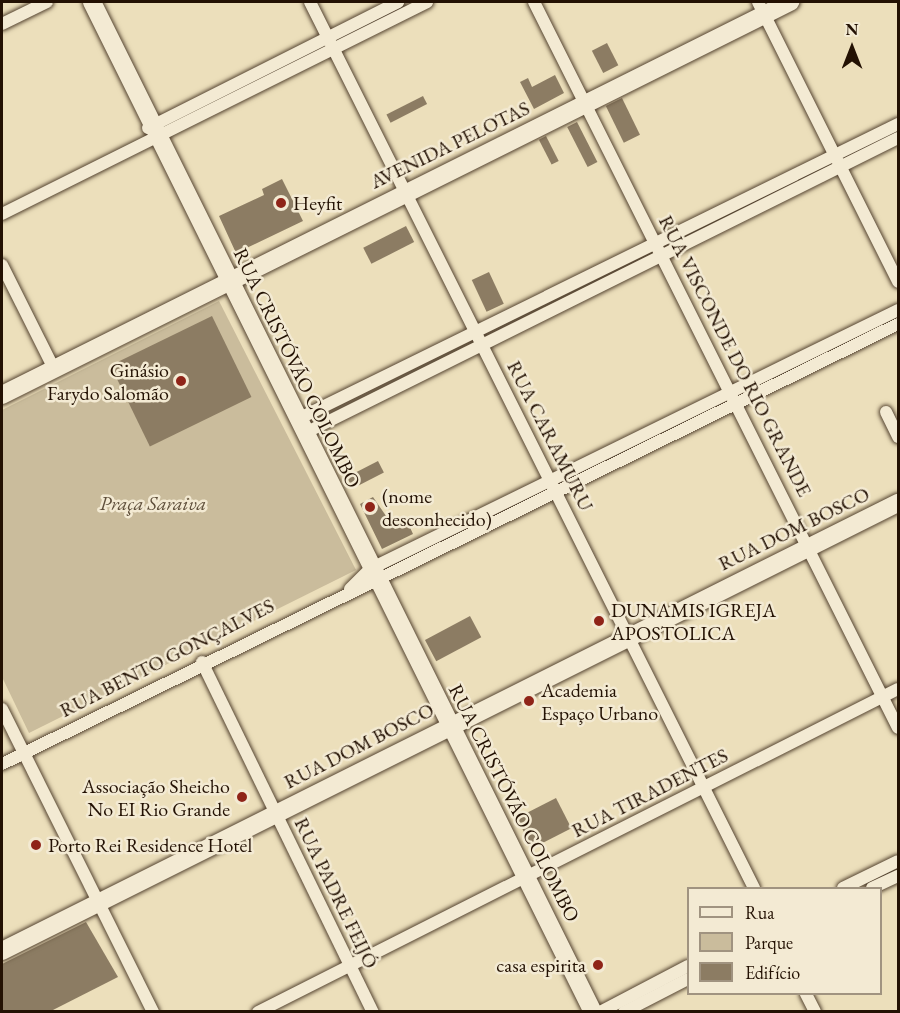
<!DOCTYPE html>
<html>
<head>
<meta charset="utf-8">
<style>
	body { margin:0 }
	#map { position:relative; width:900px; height:1013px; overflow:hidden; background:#ecdfbb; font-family:"EB Garamond",serif }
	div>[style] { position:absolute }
	.green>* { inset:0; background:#cabc9c }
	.building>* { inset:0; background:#8c7c63; transform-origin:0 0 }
	.roads { filter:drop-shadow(0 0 2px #554431) drop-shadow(0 0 2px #554431) }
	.street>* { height:12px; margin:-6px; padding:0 6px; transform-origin:6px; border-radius:6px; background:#f3ead3 }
	.secondary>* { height:18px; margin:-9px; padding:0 9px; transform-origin:9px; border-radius:9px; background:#f3ead3 }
	.dots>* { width:16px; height:16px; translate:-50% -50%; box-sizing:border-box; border:3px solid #f3ead3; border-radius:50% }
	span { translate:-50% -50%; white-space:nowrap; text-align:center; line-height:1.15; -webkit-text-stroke:5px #f3ead3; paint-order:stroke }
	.street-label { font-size:20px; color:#231103 }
	.poi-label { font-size:20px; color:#231103 }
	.left { translate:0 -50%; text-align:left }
	.right { translate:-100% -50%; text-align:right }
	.park-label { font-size:20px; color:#5d4d39; font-style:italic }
	.frame { position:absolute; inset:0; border:3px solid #231103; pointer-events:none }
	.legend { position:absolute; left:687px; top:887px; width:195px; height:108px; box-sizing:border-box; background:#f3ead3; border:2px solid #a09380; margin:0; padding:8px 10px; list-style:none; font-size:18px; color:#231103 }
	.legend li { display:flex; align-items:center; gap:12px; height:30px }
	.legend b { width:30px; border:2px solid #a09380 }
	.north { position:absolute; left:822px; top:18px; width:60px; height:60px; -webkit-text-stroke:4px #f3ead3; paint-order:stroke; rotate:0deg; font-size:16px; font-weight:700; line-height:24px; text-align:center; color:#231103 }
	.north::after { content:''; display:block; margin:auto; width:21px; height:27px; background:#231103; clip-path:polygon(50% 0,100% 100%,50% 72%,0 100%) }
</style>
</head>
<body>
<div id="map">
	<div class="green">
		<i style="clip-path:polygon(219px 301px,356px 570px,29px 733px,2px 677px,2px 410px)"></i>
	</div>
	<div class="building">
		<i style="left:607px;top:43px;width:25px;height:17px;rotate:63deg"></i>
		<i style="clip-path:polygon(555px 75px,564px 93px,534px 109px,520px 82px,528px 78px,532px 87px)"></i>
		<i style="left:423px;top:96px;width:9px;height:41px;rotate:63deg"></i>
		<i style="left:622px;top:98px;width:41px;height:18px;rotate:64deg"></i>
		<i style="left:577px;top:122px;width:45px;height:11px;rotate:63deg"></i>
		<i style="left:546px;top:136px;width:28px;height:8px;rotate:63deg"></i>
		<i style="clip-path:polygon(282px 179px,303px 221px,236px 253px,219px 216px,264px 195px,262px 189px)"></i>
		<i style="left:406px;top:226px;width:18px;height:48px;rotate:63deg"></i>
		<i style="left:489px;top:272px;width:35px;height:19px;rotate:65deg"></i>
		<i style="left:212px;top:316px;width:90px;height:113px;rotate:64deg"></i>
		<i style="left:378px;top:461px;width:13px;height:35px;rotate:63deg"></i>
		<i style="clip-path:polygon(373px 497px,395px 529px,408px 523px,413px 534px,382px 549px,360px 504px)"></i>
		<i style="left:470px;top:616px;width:24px;height:51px;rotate:62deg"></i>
		<i style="left:556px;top:798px;width:34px;height:44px;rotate:63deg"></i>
		<i style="clip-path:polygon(86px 922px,118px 977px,51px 1011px,2px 1011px,2px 964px)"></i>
	</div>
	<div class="roads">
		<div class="street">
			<i style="left:310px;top:2px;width:991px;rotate:63.38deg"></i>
			<i style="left:534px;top:2px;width:812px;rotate:63.37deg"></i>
			<i style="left:758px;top:2px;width:313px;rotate:63.4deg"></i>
			<i style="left:2px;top:24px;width:50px;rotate:-26.1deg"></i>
			<i style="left:148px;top:128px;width:280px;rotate:-26.7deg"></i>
			<i style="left:2px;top:214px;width:475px;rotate:-26.5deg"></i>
			<i style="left:2px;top:265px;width:116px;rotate:63.4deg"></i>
			<i style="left:886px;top:412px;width:28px;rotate:64deg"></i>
			<i style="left:298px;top:419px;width:669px;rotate:-26.18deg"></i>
			<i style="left:305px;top:433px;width:662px;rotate:-26.45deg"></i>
			<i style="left:350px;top:589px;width:28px;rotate:-45deg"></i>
			<i style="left:370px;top:569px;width:588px;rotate:-26.13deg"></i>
			<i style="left:202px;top:662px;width:390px;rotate:64deg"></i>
			<i style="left:2px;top:709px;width:339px;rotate:63.5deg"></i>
			<i style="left:2px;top:764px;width:998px;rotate:-26.15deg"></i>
			<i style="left:843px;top:888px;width:61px;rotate:-26.1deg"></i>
			<i style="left:872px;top:888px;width:29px;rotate:-25deg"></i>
			<i style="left:806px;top:994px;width:20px;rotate:63deg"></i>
			<i style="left:258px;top:1012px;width:717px;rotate:-26.78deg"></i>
			<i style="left:600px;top:1012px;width:99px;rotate:-27.6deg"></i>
			<i style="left:624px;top:1012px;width:72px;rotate:-27.3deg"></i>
		</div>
		<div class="secondary">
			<i style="left:92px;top:2px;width:1127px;rotate:63.62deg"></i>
			<i style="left:2px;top:395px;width:881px;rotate:-26.51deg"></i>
			<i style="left:2px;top:951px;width:1002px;rotate:-26.57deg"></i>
		</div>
	</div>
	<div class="dots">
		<i style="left:281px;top:203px;background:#8f2418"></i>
		<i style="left:181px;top:381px;background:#8f2418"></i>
		<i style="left:370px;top:507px;background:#8f2418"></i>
		<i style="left:599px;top:621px;background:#8f2418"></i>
		<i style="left:529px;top:701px;background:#8f2418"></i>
		<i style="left:242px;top:797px;background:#8f2418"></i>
		<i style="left:36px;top:845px;background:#8f2418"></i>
		<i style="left:598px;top:965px;background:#8f2418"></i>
	</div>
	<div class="street-label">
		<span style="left:450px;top:145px;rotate:-26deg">AVENIDA PELOTAS</span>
		<span style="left:735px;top:356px;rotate:63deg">RUA VISCONDE DO RIO GRANDE</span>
		<span style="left:297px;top:368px;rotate:64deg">RUA CRISTÓVÃO COLOMBO</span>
		<span style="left:550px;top:436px;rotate:63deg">RUA CARAMURU</span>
		<span style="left:794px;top:529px;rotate:-26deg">RUA DOM BOSCO</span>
		<span style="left:167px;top:658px;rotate:-27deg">RUA BENTO GONÇALVES</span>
		<span style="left:359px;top:746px;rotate:-27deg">RUA DOM BOSCO</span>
		<span style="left:650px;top:793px;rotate:-27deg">RUA TIRADENTES</span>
		<span style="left:514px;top:803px;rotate:63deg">RUA CRISTÓVÃO COLOMBO</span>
		<span style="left:336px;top:893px;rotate:64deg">RUA PADRE FEIJÓ</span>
	</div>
	<div class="poi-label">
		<span class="left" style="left:293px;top:203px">Heyfit</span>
		<span class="right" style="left:169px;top:382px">Ginásio<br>Farydo Salomão</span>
		<span class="left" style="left:382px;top:508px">(nome<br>desconhecido)</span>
		<span class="left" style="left:611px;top:622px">DUNAMIS IGREJA<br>APOSTOLICA</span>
		<span class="left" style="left:541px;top:702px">Academia<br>Espaço Urbano</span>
		<span class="right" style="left:230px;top:798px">Associação Sheicho<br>No EI Rio Grande</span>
		<span class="left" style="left:48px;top:845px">Porto Rei Residence Hotel</span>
		<span class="right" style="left:586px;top:965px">casa espirita</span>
	</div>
	<div class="park-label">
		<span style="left:153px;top:503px">Praça Saraiva</span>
	</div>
	<div class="frame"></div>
	<ul class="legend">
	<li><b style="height:8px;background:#f3ead3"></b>Rua</li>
	<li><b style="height:16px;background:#cabc9c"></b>Parque</li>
	<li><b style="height:16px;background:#8c7c63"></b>Edifício</li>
	</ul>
	<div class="north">N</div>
</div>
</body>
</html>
